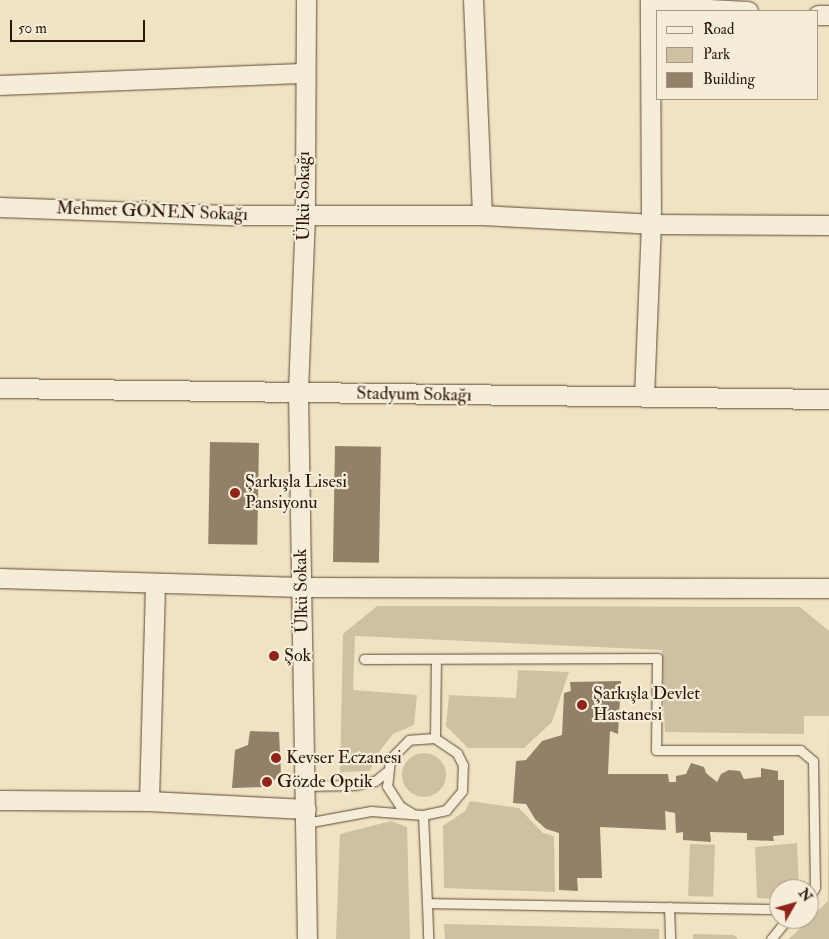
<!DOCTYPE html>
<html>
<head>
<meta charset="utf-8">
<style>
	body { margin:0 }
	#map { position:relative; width:829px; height:939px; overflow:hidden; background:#f0e3c3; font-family:"IM FELL Double Pica",serif }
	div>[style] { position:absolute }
	.green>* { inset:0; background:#cfc0a3; transform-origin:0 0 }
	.round { border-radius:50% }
	.building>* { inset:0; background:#928168; transform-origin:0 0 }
	.roads { filter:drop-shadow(0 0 1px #5e4934) drop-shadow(0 0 1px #5e4934) }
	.lane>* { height:9px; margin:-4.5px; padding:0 4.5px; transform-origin:4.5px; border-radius:4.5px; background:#f5edd8 }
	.street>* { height:19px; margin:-9.5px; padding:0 9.5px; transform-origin:9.5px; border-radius:9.5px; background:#f5edd8 }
	.dots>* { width:14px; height:14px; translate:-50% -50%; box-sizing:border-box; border:2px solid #f5edd8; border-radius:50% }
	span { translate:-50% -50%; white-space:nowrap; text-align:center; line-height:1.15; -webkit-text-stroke:4.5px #f5edd8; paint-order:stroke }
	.street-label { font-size:18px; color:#2d1605 }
	.poi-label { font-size:18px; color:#2d1605 }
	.left { translate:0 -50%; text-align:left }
	.legend { position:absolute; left:656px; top:10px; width:162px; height:90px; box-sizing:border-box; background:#f5edd8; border:1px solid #a59784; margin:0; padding:6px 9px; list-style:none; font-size:15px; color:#2d1605 }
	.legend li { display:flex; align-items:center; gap:10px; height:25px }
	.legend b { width:25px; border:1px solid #a59784 }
	.north { position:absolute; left:769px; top:879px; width:50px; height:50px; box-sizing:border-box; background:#f5edd8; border:1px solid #a59784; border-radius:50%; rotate:52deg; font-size:14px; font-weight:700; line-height:20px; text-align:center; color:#2d1605 }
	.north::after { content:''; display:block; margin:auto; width:18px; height:22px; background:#8f2418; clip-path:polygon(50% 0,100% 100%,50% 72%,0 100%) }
	.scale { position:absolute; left:10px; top:20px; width:135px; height:22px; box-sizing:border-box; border:2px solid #2d1605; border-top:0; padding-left:6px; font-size:15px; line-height:18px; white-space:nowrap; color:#2d1605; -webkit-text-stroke:4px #f5edd8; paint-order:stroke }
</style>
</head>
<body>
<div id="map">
	<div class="green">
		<i style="clip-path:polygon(377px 606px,800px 607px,829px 631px,829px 716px,804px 716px,804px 734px,665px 732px,662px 650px,355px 636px,353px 690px,417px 695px,414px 725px,393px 734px,376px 756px,370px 771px,340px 772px,343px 634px)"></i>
		<i style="clip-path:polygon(518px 670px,569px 672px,552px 722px,524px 748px,468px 748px,446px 726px,449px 695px,516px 698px)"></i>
		<i style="clip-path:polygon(829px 719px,829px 939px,789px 939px,828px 901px)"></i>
		<i class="round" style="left:402px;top:753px;width:44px;height:44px"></i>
		<i style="clip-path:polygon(470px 801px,519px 808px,543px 833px,554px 836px,555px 892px,444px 888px,443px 826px,465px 811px)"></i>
		<i style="clip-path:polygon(391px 821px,407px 827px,410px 939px,336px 939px,340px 834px)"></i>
		<i style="clip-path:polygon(797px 843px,799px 889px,779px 889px,779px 899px,757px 898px,755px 847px)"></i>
		<i style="left:690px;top:844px;width:25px;height:52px;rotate:2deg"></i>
		<i style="clip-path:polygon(444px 924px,659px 929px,659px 939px,445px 939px)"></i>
		<i style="clip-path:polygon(693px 934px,734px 935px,738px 939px,693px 939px)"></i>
	</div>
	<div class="building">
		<i style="left:210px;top:442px;width:49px;height:102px;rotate:1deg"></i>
		<i style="left:335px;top:446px;width:46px;height:116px;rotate:1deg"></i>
		<i style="clip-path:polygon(621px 681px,618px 734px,610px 731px,608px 774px,668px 774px,669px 782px,676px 782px,676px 776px,686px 774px,691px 763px,704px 767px,706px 773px,717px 782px,721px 774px,729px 770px,740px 771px,744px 779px,761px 777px,761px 768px,778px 771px,778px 780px,784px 780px,784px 835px,773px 836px,774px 841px,747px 840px,747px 833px,710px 832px,711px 842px,683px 840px,683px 832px,676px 833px,675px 813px,665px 811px,666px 830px,600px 827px,602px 878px,577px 878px,578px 891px,559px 890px,559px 833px,546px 829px,535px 819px,526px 804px,513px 803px,516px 761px,526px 760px,542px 741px,562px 735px,564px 693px,571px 691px,570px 682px)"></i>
		<i style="clip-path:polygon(250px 731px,279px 732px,281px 774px,266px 787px,232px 788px,235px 750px,248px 745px)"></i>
	</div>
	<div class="roads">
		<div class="lane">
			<i style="left:364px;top:659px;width:293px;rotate:-0.2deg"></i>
			<i style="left:657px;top:658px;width:92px;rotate:90.6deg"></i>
			<i style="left:656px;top:750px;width:144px"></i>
			<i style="left:800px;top:750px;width:17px;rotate:40deg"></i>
			<i style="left:813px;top:761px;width:126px;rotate:89.1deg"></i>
			<i style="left:815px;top:887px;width:13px;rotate:119deg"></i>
			<i style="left:435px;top:738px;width:79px;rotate:-89.3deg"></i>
			<i style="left:305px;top:786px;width:49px;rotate:-1.2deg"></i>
			<i style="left:354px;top:785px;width:21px;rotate:-11deg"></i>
			<i style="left:375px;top:781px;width:14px;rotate:-39deg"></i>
			<i style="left:423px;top:815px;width:88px;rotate:87.4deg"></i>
			<i style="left:427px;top:903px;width:352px;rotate:1deg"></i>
			<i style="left:306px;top:823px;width:66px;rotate:-10.5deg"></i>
			<i style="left:371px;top:811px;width:52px;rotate:4.4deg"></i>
			<i style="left:423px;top:815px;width:24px;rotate:-12deg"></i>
			<i style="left:446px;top:810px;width:25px;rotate:-50deg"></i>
			<i style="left:462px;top:791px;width:26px;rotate:-88deg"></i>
			<i style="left:463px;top:765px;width:13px;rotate:-117deg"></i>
			<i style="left:457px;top:753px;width:27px;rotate:-146deg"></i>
			<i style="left:435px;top:738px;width:26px;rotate:176deg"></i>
			<i style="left:409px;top:740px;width:27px;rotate:135deg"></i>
			<i style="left:390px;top:759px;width:27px;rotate:96deg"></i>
			<i style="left:387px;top:786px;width:24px;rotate:57deg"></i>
			<i style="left:400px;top:806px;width:13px;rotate:32deg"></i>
			<i style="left:427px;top:903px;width:36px;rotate:88deg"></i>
			<i style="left:669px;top:907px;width:32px;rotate:88deg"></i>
			<i style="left:771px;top:939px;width:26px;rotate:-51deg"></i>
		</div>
		<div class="street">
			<i style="left:306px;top:0;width:216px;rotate:90.3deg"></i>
			<i style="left:305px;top:216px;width:177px;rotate:92.3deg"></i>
			<i style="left:298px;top:393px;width:546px;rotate:89.06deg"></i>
			<i style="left:473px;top:0;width:215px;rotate:87.6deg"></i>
			<i style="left:650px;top:6px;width:98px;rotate:2.9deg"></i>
			<i style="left:818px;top:15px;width:11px"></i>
			<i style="left:0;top:85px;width:304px;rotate:-2.3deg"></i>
			<i style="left:0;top:207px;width:233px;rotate:2deg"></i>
			<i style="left:233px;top:215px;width:249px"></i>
			<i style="left:482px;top:215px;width:169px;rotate:3deg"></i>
			<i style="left:651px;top:224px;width:178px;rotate:0.3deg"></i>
			<i style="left:0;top:388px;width:829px;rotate:0.76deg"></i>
			<i style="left:644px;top:397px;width:173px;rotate:-87.7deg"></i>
			<i style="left:651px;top:224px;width:224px;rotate:-90.3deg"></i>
			<i style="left:0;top:578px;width:302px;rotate:1.7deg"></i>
			<i style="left:302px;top:587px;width:527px;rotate:0.11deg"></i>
			<i style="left:0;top:800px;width:149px;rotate:0.4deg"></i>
			<i style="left:149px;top:801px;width:157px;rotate:2.9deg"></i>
			<i style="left:149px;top:801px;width:218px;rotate:-88.4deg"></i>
		</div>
	</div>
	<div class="dots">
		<i style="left:235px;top:493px;background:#8f2418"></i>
		<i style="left:274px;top:656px;background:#8f2418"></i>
		<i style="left:582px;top:705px;background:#8f2418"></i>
		<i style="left:276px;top:758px;background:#8f2418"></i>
		<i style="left:267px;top:782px;background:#8f2418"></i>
	</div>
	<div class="street-label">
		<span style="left:304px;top:196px;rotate:-90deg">Ülkü Sokağı</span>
		<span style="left:152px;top:212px;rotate:2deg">Mehmet GÖNEN Sokağı</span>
		<span style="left:414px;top:395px;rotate:1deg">Stadyum Sokağı</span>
		<span style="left:302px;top:591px;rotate:-91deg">Ülkü Sokak</span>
	</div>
	<div class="poi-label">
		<span class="left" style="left:245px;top:493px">Şarkışla Lisesi<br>Pansiyonu</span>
		<span class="left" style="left:284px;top:656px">Şok</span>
		<span class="left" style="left:593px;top:705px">Şarkışla Devlet<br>Hastanesi</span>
		<span class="left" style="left:286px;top:758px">Kevser Eczanesi</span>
		<span class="left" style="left:277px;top:782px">Gözde Optik</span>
	</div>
	<ul class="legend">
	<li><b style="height:6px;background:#f5edd8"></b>Road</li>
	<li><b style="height:14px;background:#cfc0a3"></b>Park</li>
	<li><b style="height:14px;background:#928168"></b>Building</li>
	</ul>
	<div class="north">N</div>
	<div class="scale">50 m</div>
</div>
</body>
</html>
